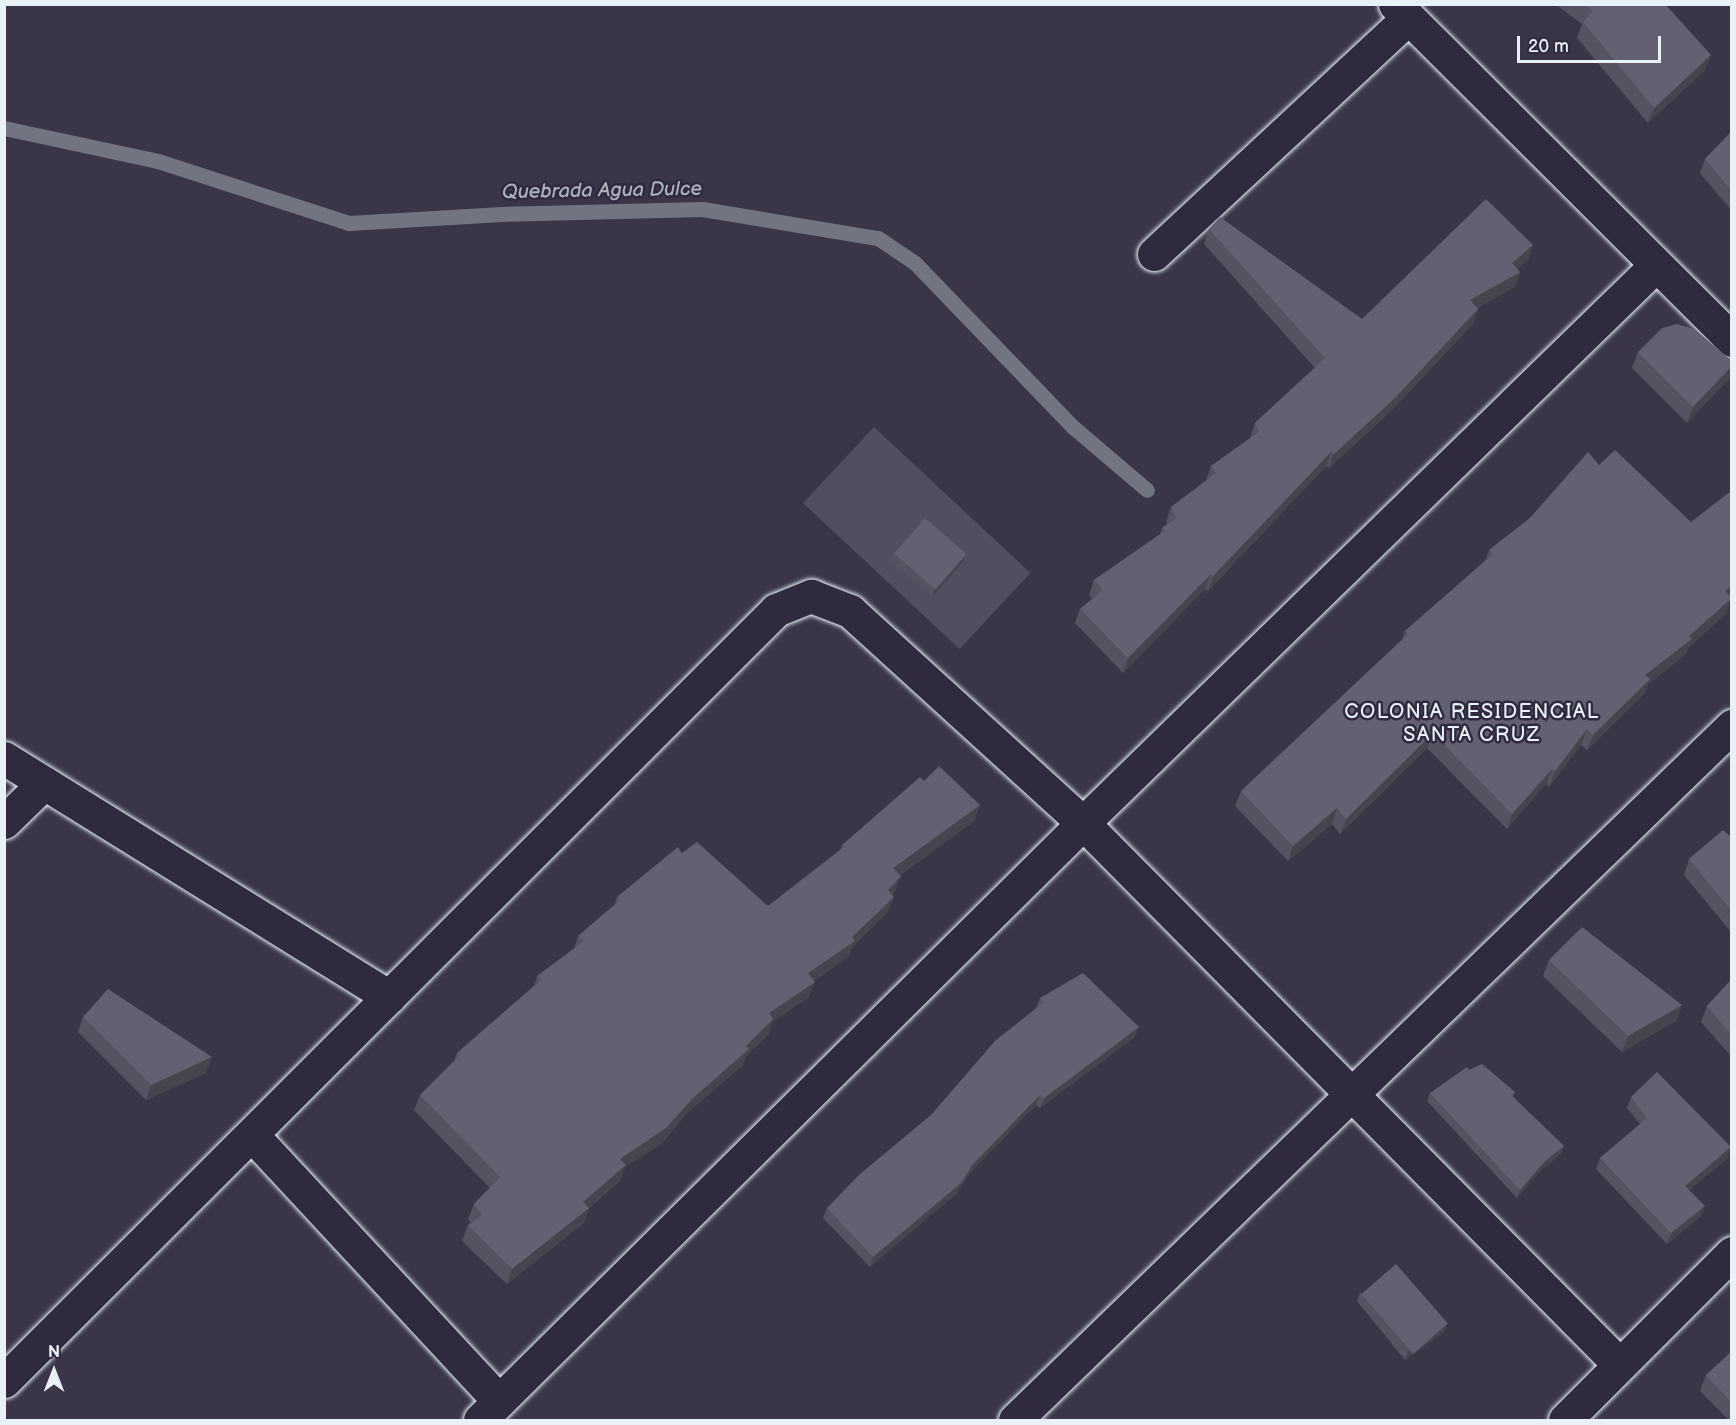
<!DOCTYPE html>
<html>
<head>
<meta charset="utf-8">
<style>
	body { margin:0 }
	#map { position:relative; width:1736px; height:1425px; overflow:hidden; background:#3a3648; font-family:"Balsamiq Sans",sans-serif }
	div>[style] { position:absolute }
	.green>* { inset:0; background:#504e5f; transform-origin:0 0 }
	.stream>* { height:15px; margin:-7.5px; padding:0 7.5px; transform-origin:7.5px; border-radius:7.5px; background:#737482 }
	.roads { filter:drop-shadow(0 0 2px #e8f1f8) drop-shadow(0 0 2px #e8f1f8) }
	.minor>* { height:33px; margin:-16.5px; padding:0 16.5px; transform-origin:16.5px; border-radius:16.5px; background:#2f2a3d }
	.wall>* { inset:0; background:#555361 }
	.shaded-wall>* { inset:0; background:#45444f }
	.building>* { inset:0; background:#636171; transform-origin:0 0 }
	span { translate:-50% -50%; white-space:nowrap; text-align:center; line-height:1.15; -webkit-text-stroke:5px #2f2a3d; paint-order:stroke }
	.water-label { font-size:20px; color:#aeb2bd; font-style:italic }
	.neighbourhood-label { font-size:20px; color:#e8f1f8; letter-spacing:1.5px }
	.frame { position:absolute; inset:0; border:6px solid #e8f1f8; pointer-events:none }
	.north { position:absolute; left:24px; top:1341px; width:60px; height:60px; -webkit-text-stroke:4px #2f2a3d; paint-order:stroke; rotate:0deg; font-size:16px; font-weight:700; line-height:24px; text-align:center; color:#e8f1f8 }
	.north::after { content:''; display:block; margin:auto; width:21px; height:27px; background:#e8f1f8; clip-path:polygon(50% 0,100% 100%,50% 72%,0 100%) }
	.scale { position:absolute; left:1517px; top:36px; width:144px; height:27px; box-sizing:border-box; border:3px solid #e8f1f8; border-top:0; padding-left:8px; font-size:18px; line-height:21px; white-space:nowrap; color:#e8f1f8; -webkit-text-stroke:4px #2f2a3d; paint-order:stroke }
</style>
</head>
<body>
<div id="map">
	<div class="green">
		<i style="left:874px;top:427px;width:214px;height:104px;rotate:43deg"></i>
	</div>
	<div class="stream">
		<i style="left:4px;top:128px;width:157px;rotate:12.1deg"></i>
		<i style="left:158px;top:161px;width:201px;rotate:18deg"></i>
		<i style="left:349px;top:223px;width:153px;rotate:-3.4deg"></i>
		<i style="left:502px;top:214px;width:200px;rotate:-1.4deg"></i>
		<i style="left:702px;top:209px;width:178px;rotate:9.4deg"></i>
		<i style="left:878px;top:238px;width:45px;rotate:34deg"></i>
		<i style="left:915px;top:263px;width:228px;rotate:46.1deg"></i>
		<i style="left:1073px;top:427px;width:97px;rotate:40.4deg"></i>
	</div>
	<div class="roads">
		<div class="minor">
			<i style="left:1395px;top:4px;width:476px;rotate:44.9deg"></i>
			<i style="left:1154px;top:254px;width:345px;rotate:-42.9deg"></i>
			<i style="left:4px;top:758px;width:453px;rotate:31.8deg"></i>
			<i style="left:4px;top:822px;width:56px;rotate:-44.3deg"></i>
			<i style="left:252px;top:1135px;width:363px;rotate:47.1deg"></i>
			<i style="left:4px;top:1381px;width:1091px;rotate:-44.96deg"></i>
			<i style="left:776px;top:610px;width:38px;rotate:-22deg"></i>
			<i style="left:811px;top:596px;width:42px;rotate:21deg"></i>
			<i style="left:850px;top:611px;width:315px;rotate:42.3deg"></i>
			<i style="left:1083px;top:823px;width:762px;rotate:45.27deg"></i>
			<i style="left:480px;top:1420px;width:849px;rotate:-44.71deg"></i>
			<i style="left:1083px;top:823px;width:797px;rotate:-44.24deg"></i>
			<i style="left:1015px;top:1420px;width:998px;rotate:-44.07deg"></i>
			<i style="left:1565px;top:1420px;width:236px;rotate:-45deg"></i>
		</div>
	</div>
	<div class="wall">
		<i style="clip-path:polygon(1555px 4px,1665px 4px,1705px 70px,1648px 123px,1577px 38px,1582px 24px)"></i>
		<i style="clip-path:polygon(1731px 132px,1731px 210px,1700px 173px,1705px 159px)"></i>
		<i style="clip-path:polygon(1209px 229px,1362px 319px,1528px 260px,1517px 269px,1520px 272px,1515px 287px,1477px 308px,1478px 309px,1473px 324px,1390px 412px,1329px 468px,1326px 466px,1208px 591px,1205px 589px,1123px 673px,1075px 623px,1080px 609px,1092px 599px,1089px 595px,1094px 580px,1160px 534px,1162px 528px,1167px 524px,1166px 522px,1171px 507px,1206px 481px,1211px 466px,1250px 438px,1255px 423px,1315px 368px,1204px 244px)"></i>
		<i style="clip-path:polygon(1638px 352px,1729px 379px,1687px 423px,1632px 368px)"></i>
		<i style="clip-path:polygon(1489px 550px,1727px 613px,1689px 647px,1686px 654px,1648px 684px,1644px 694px,1587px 750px,1581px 745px,1549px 787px,1546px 784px,1507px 829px,1427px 748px,1340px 834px,1332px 824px,1288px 861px,1235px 806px,1241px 791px,1402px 640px,1405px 631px,1485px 561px)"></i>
		<i style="clip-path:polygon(894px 553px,963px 562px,932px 597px,891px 561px)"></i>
		<i style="clip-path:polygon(980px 805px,974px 821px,900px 875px,901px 876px,895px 891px,892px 895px,888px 912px,852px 947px,849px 956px,814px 981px,815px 982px,809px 997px,772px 1022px,768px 1035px,746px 1056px,743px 1065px,687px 1113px,661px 1144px,625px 1167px,620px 1181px,589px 1208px,584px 1223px,507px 1284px,462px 1241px,468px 1225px,471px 1223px,468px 1219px,474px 1204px,490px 1188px,414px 1110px,420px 1095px,454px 1061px,457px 1053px,534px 986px,537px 976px,574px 949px,578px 936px,614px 906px,617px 897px,682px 853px,768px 906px,840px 850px,842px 845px)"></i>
		<i style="clip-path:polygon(1731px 837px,1731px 932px,1684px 875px,1689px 859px)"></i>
		<i style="clip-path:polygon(1549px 960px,1682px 1005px,1676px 1021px,1622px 1052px,1543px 976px)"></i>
		<i style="clip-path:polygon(1731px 980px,1731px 1056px,1701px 1022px,1707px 1006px)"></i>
		<i style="clip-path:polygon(1040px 998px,1135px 1037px,1040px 1108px,1036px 1105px,969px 1174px,957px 1193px,870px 1267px,823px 1218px,827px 1208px,931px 1115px,1036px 1008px)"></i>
		<i style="clip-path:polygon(83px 1017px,206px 1073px,146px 1100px,78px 1032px)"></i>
		<i style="clip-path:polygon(1469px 1070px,1515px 1092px,1513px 1097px,1564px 1146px,1561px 1154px,1542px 1169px,1517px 1198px,1427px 1101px,1430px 1093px)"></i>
		<i style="clip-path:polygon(1631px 1097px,1728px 1158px,1689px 1190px,1701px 1216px,1667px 1244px,1596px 1169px,1600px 1158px,1640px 1124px,1627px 1108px)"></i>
		<i style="clip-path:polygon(1360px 1293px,1445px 1331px,1405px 1360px,1357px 1301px)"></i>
		<i style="clip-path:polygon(1731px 1352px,1731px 1420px,1729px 1420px,1700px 1391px,1706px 1375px)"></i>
	</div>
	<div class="shaded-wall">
		<i style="clip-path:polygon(1711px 55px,1705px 70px,1648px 123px,1654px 108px)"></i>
		<i style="clip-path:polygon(1533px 245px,1528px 260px,1507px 278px,1512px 263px)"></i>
		<i style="clip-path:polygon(1520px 272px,1515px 287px,1465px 314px,1470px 300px)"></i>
		<i style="clip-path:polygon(1478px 309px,1473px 324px,1390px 412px,1329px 468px,1334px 454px)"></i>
		<i style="clip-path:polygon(1731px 367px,1731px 373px,1729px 379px,1687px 423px,1693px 407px)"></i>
		<i style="clip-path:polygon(1332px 451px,1326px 466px,1208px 591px,1213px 576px)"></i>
		<i style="clip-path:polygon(966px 554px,963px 562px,932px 597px,935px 589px)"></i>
		<i style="clip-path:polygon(1211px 574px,1205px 589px,1123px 673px,1128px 658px)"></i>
		<i style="clip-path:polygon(1731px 587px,1731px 598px,1725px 591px)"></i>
		<i style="clip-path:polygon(1731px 599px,1727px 613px,1689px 647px,1686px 654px,1648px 684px,1644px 694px,1587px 750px,1593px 735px,1645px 675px)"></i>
		<i style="clip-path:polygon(1587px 729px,1581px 745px,1549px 787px,1555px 771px)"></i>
		<i style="clip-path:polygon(1433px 733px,1427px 748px,1340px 834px,1346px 819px)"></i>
		<i style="clip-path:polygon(1552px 769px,1546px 784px,1507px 829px,1512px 814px)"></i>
		<i style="clip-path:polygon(980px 805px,974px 821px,888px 883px,893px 868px)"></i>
		<i style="clip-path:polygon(1337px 808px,1332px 824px,1288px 861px,1293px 846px)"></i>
		<i style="clip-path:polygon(901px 876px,895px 891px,882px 906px,888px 890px)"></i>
		<i style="clip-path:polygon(894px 897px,888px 912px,852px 947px,849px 956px,803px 989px,808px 973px,852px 937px)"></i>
		<i style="clip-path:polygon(815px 982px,809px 997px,772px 1022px,768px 1035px,746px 1056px,743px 1065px,687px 1113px,661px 1144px,625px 1167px,620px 1181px,579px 1216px,589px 1208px,584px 1223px,507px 1284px,512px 1269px,583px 1202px,620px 1159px,693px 1098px,746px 1046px,769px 1013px)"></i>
		<i style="clip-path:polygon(1682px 1005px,1676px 1021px,1622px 1052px,1628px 1036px)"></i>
		<i style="clip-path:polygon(1139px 1027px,1135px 1037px,1040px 1108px,1044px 1098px)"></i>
		<i style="clip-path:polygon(212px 1057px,206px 1073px,146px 1100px,151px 1085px)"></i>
		<i style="clip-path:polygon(1040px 1095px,1036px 1105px,969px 1174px,957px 1193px,870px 1267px,873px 1257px,973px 1164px)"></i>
		<i style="clip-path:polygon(1564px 1146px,1561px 1154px,1542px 1169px,1517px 1198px,1520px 1190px,1545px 1161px)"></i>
		<i style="clip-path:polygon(1731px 1147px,1728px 1158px,1681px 1197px,1685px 1186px)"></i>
		<i style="clip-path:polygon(1705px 1206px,1701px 1216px,1667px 1244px,1671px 1233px)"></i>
		<i style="clip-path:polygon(1448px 1323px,1445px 1331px,1405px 1360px,1408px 1352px)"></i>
	</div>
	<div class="building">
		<i style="clip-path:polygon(1583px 4px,1665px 4px,1711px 55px,1654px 108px,1583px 22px,1593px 11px)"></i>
		<i style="clip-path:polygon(1731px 132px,1731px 190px,1705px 159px)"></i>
		<i style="clip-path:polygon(1486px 199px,1533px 245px,1512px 263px,1520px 272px,1470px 300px,1478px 309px,1396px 397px,1334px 454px,1332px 451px,1213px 576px,1211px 574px,1128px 658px,1080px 609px,1103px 590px,1094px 580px,1165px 531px,1162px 528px,1176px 518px,1171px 507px,1216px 473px,1211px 466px,1259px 432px,1255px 423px,1325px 358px,1209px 229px,1220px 217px,1362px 319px)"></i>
		<i style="clip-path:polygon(1677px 324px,1694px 329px,1731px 360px,1731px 367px,1693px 407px,1638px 352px,1662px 328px)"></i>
		<i style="clip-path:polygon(1615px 450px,1691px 522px,1731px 491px,1731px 587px,1725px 591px,1731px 597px,1731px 599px,1689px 636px,1692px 639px,1645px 675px,1650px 679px,1593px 735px,1587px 729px,1555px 771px,1552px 769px,1512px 814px,1433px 733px,1346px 819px,1337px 808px,1293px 846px,1241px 791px,1408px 634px,1405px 631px,1493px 554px,1489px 550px,1530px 518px,1588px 452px,1599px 465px)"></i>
		<i style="left:925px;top:518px;width:55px;height:47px;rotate:41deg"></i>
		<i style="clip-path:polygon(939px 766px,980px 805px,893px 868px,901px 876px,888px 890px,894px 897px,852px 937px,855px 941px,808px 973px,815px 982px,769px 1013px,773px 1019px,746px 1046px,749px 1049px,693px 1098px,666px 1128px,620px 1159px,626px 1165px,583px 1202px,589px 1208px,512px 1269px,468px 1225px,482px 1215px,474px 1204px,500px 1177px,420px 1095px,459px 1056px,457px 1053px,541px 980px,537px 976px,584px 941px,578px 936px,620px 900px,617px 897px,678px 847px,682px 853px,697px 842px,768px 906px,844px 847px,842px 845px,920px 777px,924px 781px)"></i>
		<i style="clip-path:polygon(1723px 830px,1731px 837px,1731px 910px,1689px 859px)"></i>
		<i style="clip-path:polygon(1582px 927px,1682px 1005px,1628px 1036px,1549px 960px)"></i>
		<i style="clip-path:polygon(1083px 973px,1139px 1027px,1044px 1098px,1040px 1095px,973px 1164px,961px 1183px,873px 1257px,827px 1208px,860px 1174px,931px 1115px,995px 1041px,1044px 1002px,1040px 998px)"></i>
		<i style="clip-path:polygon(1731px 980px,1731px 1034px,1707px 1006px)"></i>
		<i style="clip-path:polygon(108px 989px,212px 1057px,151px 1085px,83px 1017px)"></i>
		<i style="clip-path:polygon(1482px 1064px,1515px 1092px,1511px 1095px,1564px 1146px,1545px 1161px,1520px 1190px,1430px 1093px,1467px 1067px,1469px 1070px)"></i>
		<i style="clip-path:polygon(1657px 1072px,1731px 1147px,1685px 1186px,1705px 1206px,1671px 1233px,1600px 1158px,1647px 1118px,1631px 1097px)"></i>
		<i style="left:1396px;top:1264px;width:79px;height:46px;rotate:49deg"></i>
		<i style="clip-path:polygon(1731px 1352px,1731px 1402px,1706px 1375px)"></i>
	</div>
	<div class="water-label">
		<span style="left:602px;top:191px;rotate:-1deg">Quebrada Agua Dulce</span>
	</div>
	<div class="neighbourhood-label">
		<span style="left:1472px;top:724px">COLONIA RESIDENCIAL<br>SANTA CRUZ</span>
	</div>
	<div class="frame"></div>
	<div class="north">N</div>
	<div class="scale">20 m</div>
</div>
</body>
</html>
